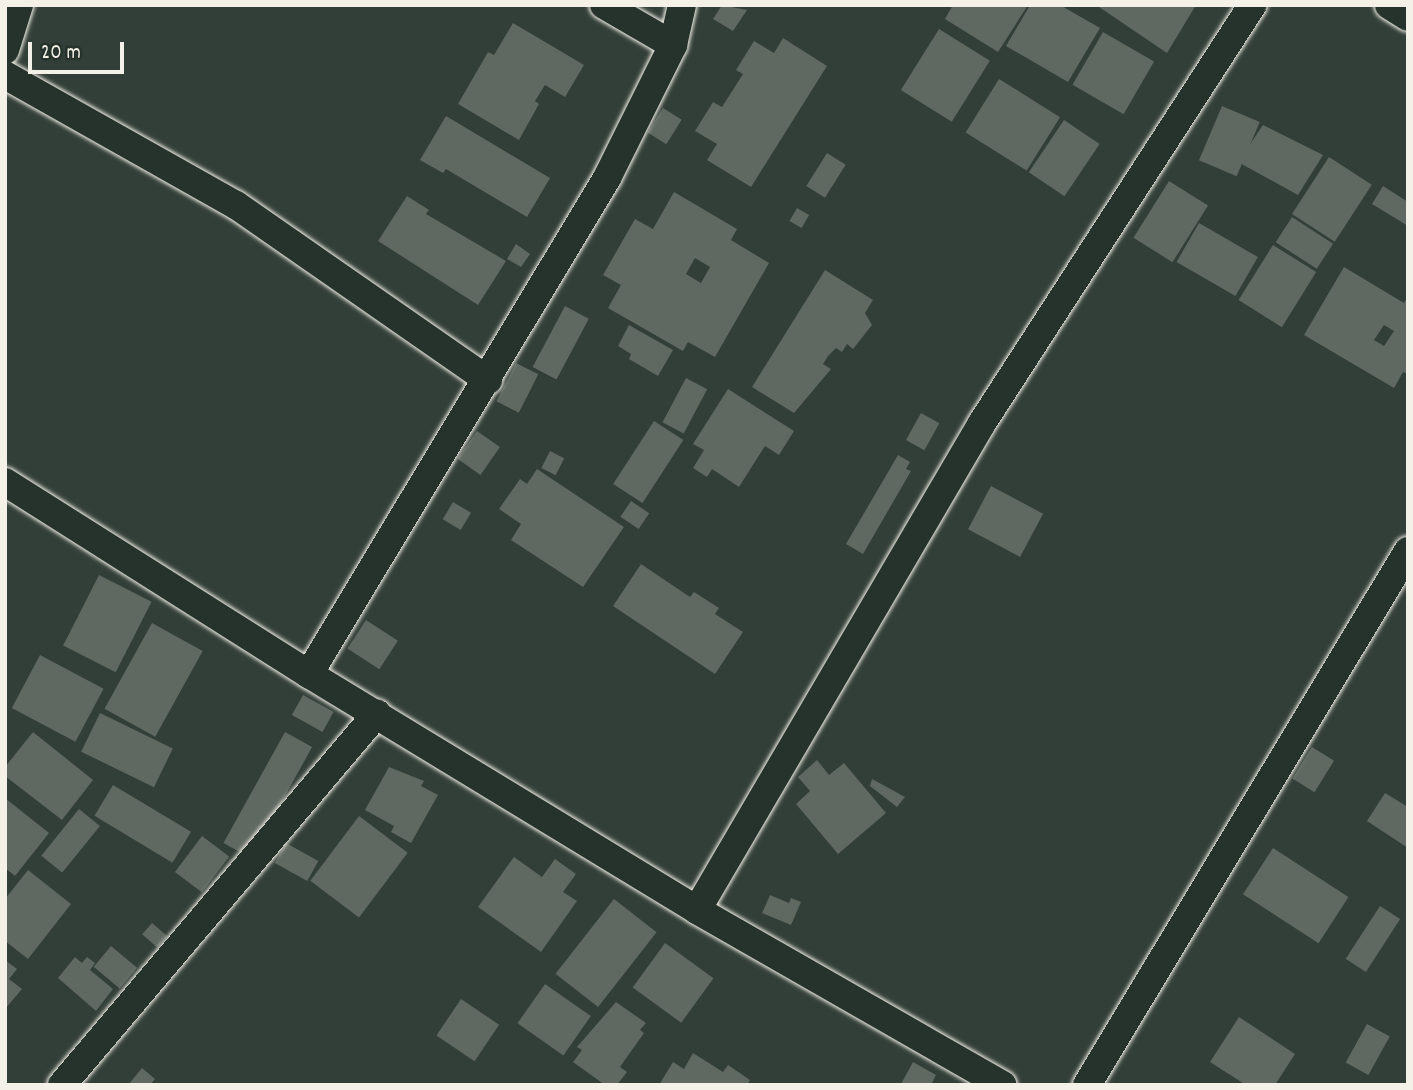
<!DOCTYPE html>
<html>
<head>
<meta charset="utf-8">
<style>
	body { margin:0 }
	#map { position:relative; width:1413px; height:1090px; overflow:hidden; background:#323e38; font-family:Dekko,sans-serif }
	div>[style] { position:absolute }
	.building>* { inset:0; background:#5f6861; transform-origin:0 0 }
	.roads { filter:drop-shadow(0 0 2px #f4f1e8) drop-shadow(0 0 2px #f4f1e8) }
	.street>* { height:28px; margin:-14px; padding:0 14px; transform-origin:14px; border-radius:14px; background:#26332d }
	span { translate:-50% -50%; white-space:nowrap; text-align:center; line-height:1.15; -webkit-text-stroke:5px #26332d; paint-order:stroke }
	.frame { position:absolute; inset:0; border:7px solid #f4f1e8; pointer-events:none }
	.scale { position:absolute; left:28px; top:42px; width:96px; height:32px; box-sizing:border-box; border:4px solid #f4f1e8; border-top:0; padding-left:9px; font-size:21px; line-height:24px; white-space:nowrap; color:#f4f1e8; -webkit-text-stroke:5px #26332d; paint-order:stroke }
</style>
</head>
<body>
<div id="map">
	<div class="building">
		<i style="clip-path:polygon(722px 5px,747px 10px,733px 31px,713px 19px)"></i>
		<i style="clip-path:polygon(953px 5px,1028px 5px,998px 52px,945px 19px)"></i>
		<i style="clip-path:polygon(1030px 5px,1060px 5px,1100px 28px,1068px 82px,1006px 46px)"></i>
		<i style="clip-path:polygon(1096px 5px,1196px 5px,1167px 53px)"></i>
		<i style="clip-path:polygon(513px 23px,584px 65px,565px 97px,545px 85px,535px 101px,539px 104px,519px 140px,458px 104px,488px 52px,494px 55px)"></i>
		<i style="left:939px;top:29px;width:60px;height:72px;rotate:32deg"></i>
		<i style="left:1103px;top:32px;width:59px;height:61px;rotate:30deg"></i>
		<i style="clip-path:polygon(783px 38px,827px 66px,751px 187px,707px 160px,717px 144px,695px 131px,713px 102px,722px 107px,743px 74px,736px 70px,754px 41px,774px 53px)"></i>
		<i style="left:999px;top:79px;width:72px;height:63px;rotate:32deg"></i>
		<i style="left:1222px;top:106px;width:41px;height:59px;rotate:23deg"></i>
		<i style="left:663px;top:108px;width:22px;height:29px;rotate:32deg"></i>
		<i style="clip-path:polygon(446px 116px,550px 178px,527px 217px,446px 169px,443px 173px,420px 160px)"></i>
		<i style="left:1064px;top:120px;width:43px;height:63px;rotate:34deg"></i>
		<i style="clip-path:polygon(1263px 125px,1323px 155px,1298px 195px,1238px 162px)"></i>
		<i style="left:827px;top:153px;width:22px;height:39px;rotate:32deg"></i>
		<i style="left:1329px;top:157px;width:51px;height:68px;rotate:33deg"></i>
		<i style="left:1169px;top:181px;width:46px;height:67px;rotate:32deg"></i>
		<i style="clip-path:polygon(1383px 186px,1408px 202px,1408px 226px,1372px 204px)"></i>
		<i style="clip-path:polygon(evenodd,674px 192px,737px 229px,731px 240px,769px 263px,715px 357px,688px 342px,683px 351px,608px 308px,621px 285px,603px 275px,635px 219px,653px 229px,674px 192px,695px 258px,710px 267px,701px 283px,686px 274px,695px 258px)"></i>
		<i style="clip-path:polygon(407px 196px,429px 210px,426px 214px,506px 261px,478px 305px,378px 241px)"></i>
		<i style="left:797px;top:208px;width:14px;height:15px;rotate:30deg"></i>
		<i style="left:1292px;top:217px;width:49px;height:30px;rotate:33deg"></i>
		<i style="left:1199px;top:223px;width:68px;height:45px;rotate:30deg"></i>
		<i style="clip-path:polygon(516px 244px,530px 254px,521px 267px,507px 259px)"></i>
		<i style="left:1273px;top:245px;width:51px;height:65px;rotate:32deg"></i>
		<i style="clip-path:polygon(evenodd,1344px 267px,1404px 303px,1408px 296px,1408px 374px,1403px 372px,1394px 388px,1304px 335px,1344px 267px,1384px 325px,1394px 331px,1384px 346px,1374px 340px,1384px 325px)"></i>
		<i style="clip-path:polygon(825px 270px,873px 300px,865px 313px,872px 325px,853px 349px,847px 344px,842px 352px,836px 348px,828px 356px,823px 364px,831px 369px,794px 413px,752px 387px)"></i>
		<i style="left:565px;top:306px;width:27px;height:69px;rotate:28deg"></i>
		<i style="clip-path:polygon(629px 325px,673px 350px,658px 376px,629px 359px,631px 354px,618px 346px)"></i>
		<i style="left:516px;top:363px;width:25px;height:43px;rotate:27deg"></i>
		<i style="left:686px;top:378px;width:24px;height:50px;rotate:28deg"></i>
		<i style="clip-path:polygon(728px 389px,794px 431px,779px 455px,765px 446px,739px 487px,712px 469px,707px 477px,693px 468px,704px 450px,693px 444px)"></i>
		<i style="left:921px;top:413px;width:21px;height:31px;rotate:29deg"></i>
		<i style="left:654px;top:421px;width:35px;height:75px;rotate:33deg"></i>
		<i style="left:477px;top:431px;width:28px;height:34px;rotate:35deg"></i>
		<i style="left:550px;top:451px;width:16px;height:19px;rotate:27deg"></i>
		<i style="clip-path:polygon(898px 455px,910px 462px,906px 469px,911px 471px,863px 554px,846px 544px)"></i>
		<i style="clip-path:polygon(537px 469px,624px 527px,583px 587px,511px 540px,521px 524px,499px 509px,520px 479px,527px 484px)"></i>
		<i style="left:991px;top:486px;width:59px;height:49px;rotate:28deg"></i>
		<i style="left:631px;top:501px;width:22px;height:19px;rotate:34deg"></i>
		<i style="left:453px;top:502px;width:21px;height:20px;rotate:31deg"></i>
		<i style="clip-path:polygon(641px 564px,690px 597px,694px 592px,719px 608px,715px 614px,743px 632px,715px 674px,613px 606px)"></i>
		<i style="left:99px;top:575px;width:59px;height:79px;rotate:27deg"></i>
		<i style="left:366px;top:620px;width:38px;height:34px;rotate:33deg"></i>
		<i style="left:152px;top:623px;width:58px;height:98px;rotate:29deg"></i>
		<i style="left:40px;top:655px;width:72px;height:60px;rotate:28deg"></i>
		<i style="left:303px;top:695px;width:35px;height:23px;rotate:29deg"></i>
		<i style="left:100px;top:713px;width:81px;height:43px;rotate:26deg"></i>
		<i style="clip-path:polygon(33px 732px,93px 780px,62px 820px,5px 776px,5px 767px)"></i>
		<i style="left:285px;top:732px;width:31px;height:127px;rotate:29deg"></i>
		<i style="left:1312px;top:747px;width:26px;height:37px;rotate:32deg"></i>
		<i style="clip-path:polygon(817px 760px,829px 775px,844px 763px,886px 813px,838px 854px,796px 804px,810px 791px,798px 777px)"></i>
		<i style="clip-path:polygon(389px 767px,424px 781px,421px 786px,438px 795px,411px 843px,391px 832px,394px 826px,365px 810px)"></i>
		<i style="clip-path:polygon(872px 779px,905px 797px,897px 807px,870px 786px)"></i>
		<i style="left:113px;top:785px;width:91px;height:36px;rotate:31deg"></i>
		<i style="clip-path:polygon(1385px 793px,1408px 807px,1408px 848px,1367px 821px)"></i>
		<i style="clip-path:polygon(5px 798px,49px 833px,15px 876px,5px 868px)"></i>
		<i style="left:79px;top:809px;width:27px;height:60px;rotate:39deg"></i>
		<i style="left:359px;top:816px;width:61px;height:81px;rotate:37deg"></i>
		<i style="left:202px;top:836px;width:34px;height:45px;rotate:37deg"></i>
		<i style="left:286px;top:843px;width:37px;height:23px;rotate:29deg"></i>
		<i style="left:1273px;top:848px;width:90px;height:55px;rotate:33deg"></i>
		<i style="clip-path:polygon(514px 857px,542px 877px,555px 859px,576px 874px,563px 892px,577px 901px,541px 952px,478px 907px)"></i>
		<i style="clip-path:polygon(28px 870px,71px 904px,28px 959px,5px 941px,5px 899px)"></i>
		<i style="clip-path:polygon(770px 895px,789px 903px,791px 898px,801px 902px,791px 925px,762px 913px)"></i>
		<i style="left:614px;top:899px;width:54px;height:95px;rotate:38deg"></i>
		<i style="left:1380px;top:906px;width:24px;height:63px;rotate:33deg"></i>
		<i style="left:152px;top:923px;width:20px;height:15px;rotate:41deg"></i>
		<i style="left:665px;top:943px;width:60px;height:55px;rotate:36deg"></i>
		<i style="left:111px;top:946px;width:34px;height:27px;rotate:40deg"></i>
		<i style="clip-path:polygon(75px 957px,82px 963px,87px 957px,95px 963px,90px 970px,113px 989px,96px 1011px,58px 978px)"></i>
		<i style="clip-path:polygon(5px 960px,17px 969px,9px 979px,22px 989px,5px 1009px)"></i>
		<i style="left:545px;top:984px;width:56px;height:48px;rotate:35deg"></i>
		<i style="left:461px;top:999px;width:46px;height:44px;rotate:34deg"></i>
		<i style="clip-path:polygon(616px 1002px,646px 1023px,640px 1030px,644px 1033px,620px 1067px,627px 1072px,617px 1085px,605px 1085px,573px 1062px,582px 1050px,577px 1047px)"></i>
		<i style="clip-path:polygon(1239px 1017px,1295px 1054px,1275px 1085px,1246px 1085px,1210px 1062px)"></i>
		<i style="left:1367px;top:1024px;width:26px;height:44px;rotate:29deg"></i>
		<i style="clip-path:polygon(693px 1053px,723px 1072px,728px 1065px,750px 1080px,747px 1085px,659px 1085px,673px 1062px,684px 1069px)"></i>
		<i style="clip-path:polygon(913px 1062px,936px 1075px,931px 1085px,901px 1084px)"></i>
		<i style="clip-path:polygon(142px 1068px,155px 1079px,150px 1085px,128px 1085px)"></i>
	</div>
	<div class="roads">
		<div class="street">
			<i style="left:604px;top:5px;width:80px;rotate:30.1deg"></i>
			<i style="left:1389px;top:5px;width:22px;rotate:32deg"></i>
			<i style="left:5px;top:50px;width:47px;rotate:-72.7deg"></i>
			<i style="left:5px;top:75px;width:265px;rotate:29.4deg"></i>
			<i style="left:236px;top:205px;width:307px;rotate:34.8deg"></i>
			<i style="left:5px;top:482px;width:360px;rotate:32.3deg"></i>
			<i style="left:309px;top:674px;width:454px;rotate:31.3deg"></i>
			<i style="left:697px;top:910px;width:352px;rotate:29.8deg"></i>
			<i style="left:309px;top:674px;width:579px;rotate:-59deg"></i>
			<i style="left:607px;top:178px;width:148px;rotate:-63.6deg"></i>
			<i style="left:673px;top:45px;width:41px;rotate:-77.3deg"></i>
			<i style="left:697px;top:910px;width:564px;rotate:-59.66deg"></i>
			<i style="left:982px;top:423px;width:498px;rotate:-57.1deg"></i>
			<i style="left:62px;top:1085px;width:487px;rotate:-49.7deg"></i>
			<i style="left:1087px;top:1085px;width:623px;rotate:-58.99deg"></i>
		</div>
	</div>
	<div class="frame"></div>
	<div class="scale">20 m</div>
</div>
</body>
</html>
